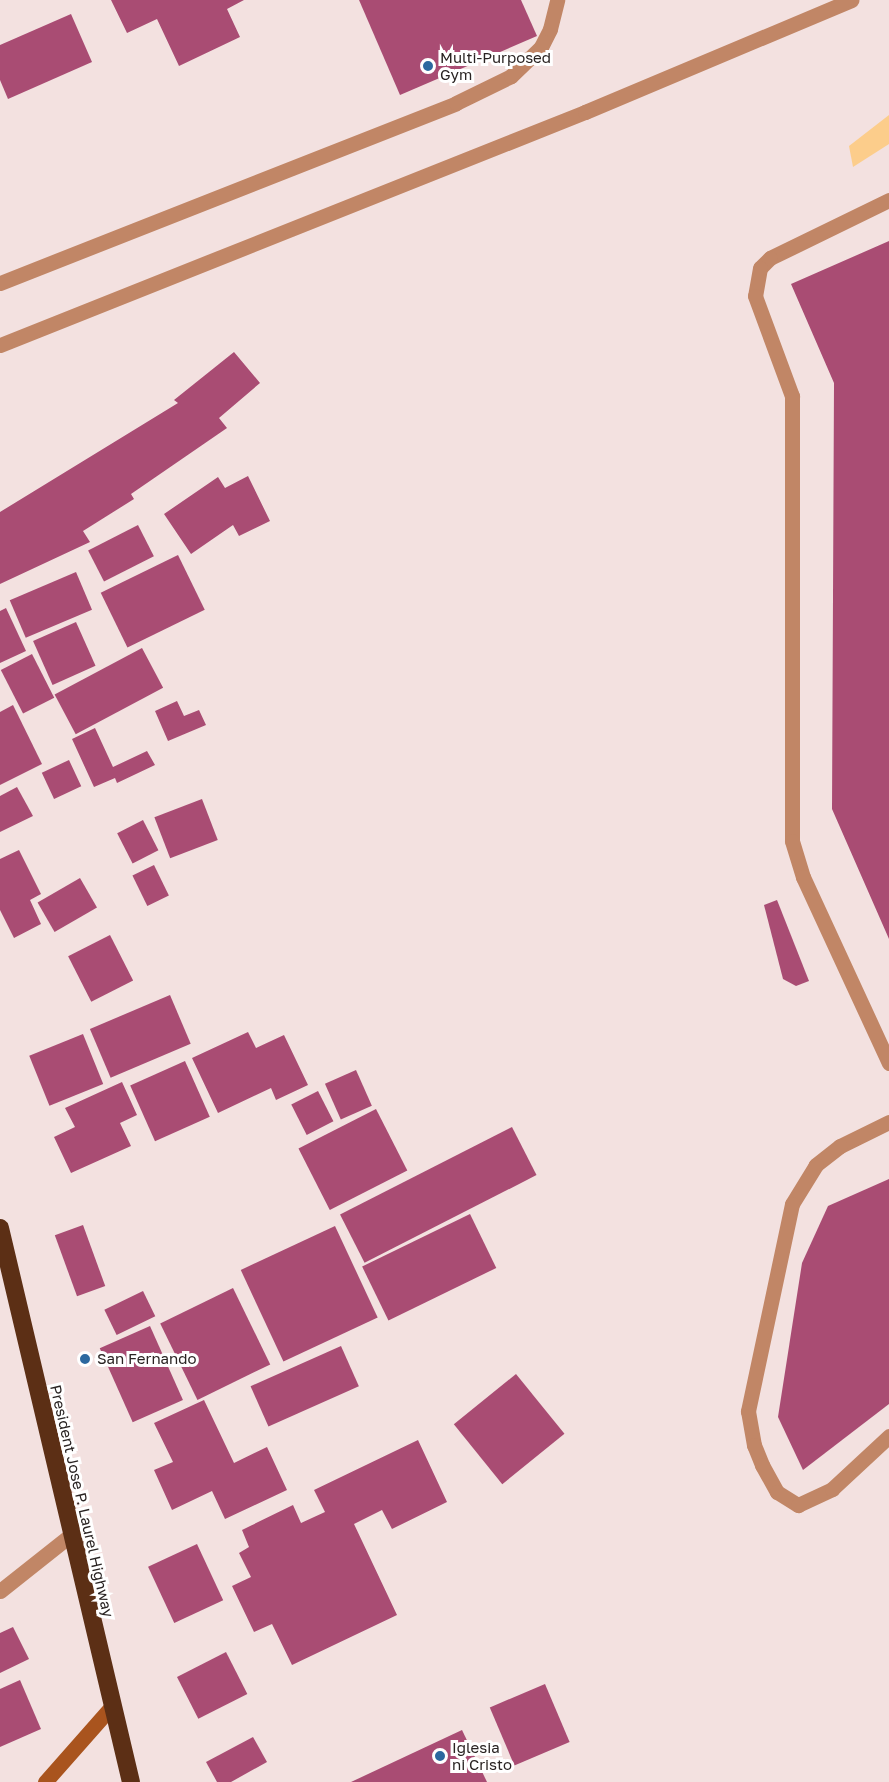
<!DOCTYPE html>
<html>
<head>
<meta charset="utf-8">
<style>
	body { margin:0 }
	#map { position:relative; width:889px; height:1782px; overflow:hidden; background:#f3e1e0; font-family:"Golos Text",sans-serif }
	div>[style] { position:absolute }
	.green>* { inset:0; background:#fccd8b }
	.building>* { inset:0; background:#a94c73; transform-origin:0 0 }
	.lane>* { height:15px; margin:-7.5px; padding:0 7.5px; transform-origin:7.5px; border-radius:7.5px; background:#c18666 }
	.street>* { height:15px; margin:-7.5px; padding:0 7.5px; transform-origin:7.5px; border-radius:7.5px; background:#c18666 }
	.secondary>* { height:15px; margin:-7.5px; padding:0 7.5px; transform-origin:7.5px; border-radius:7.5px; background:#a9541e }
	.highway>* { height:18px; margin:-9px; padding:0 9px; transform-origin:9px; border-radius:9px; background:#5c2f15 }
	.dots>* { width:16px; height:16px; translate:-50% -50%; box-sizing:border-box; border:3px solid #fff; border-radius:50% }
	span { translate:-50% -50%; white-space:nowrap; text-align:center; line-height:1.15; -webkit-text-stroke:6px #fff; paint-order:stroke }
	.poi-label { font-size:15px; color:#292322 }
	.left { translate:0 -50%; text-align:left }
	.street-label { font-size:15px; color:#292322 }
</style>
</head>
<body>
<div id="map">
	<div class="green">
		<i style="clip-path:polygon(889px 115px,889px 144px,853px 167px,849px 146px)"></i>
	</div>
	<div class="building">
		<i style="clip-path:polygon(111px 0,244px 0,227px 9px,240px 37px,179px 66px,157px 19px,127px 33px)"></i>
		<i style="clip-path:polygon(359px 0,521px 0,537px 36px,400px 95px)"></i>
		<i style="clip-path:polygon(71px 14px,92px 62px,8px 99px,0 80px,0 45px)"></i>
		<i style="clip-path:polygon(889px 241px,889px 939px,832px 809px,834px 383px,791px 284px)"></i>
		<i style="clip-path:polygon(234px 352px,260px 383px,219px 418px,227px 428px,131px 494px,134px 499px,83px 531px,90px 542px,0 584px,0 512px,178px 403px,174px 400px)"></i>
		<i style="clip-path:polygon(248px 476px,270px 521px,239px 536px,233px 525px,191px 554px,164px 514px,218px 477px,225px 488px)"></i>
		<i style="left:138px;top:525px;width:35px;height:56px;rotate:63deg"></i>
		<i style="left:178px;top:555px;width:61px;height:86px;rotate:64deg"></i>
		<i style="left:76px;top:572px;width:41px;height:72px;rotate:67deg"></i>
		<i style="clip-path:polygon(6px 608px,26px 651px,0 663px,0 611px)"></i>
		<i style="left:76px;top:622px;width:48px;height:47px;rotate:66deg"></i>
		<i style="left:142px;top:648px;width:45px;height:99px;rotate:62deg"></i>
		<i style="left:32px;top:654px;width:49px;height:35px;rotate:63deg"></i>
		<i style="clip-path:polygon(177px 701px,184px 716px,199px 710px,206px 725px,168px 741px,155px 711px)"></i>
		<i style="clip-path:polygon(13px 705px,42px 764px,0 785px,0 712px)"></i>
		<i style="clip-path:polygon(95px 728px,113px 767px,147px 751px,155px 765px,117px 783px,115px 778px,94px 787px,72px 739px)"></i>
		<i style="left:69px;top:760px;width:29px;height:30px;rotate:65deg"></i>
		<i style="clip-path:polygon(17px 787px,33px 816px,0 832px,0 796px)"></i>
		<i style="left:202px;top:799px;width:44px;height:51px;rotate:69deg"></i>
		<i style="left:143px;top:820px;width:34px;height:29px;rotate:63deg"></i>
		<i style="clip-path:polygon(19px 850px,41px 894px,30px 900px,41px 924px,14px 938px,0 910px,0 859px)"></i>
		<i style="left:154px;top:865px;width:34px;height:24px;rotate:64deg"></i>
		<i style="left:80px;top:878px;width:34px;height:49px;rotate:60deg"></i>
		<i style="clip-path:polygon(777px 900px,809px 981px,796px 986px,783px 979px,764px 905px)"></i>
		<i style="left:110px;top:935px;width:51px;height:47px;rotate:63deg"></i>
		<i style="left:170px;top:995px;width:53px;height:87px;rotate:67deg"></i>
		<i style="clip-path:polygon(248px 1032px,256px 1048px,284px 1035px,308px 1085px,276px 1100px,271px 1088px,218px 1113px,192px 1058px)"></i>
		<i style="left:83px;top:1034px;width:54px;height:58px;rotate:68deg"></i>
		<i style="left:185px;top:1061px;width:61px;height:60px;rotate:66deg"></i>
		<i style="left:356px;top:1070px;width:39px;height:34px;rotate:66deg"></i>
		<i style="clip-path:polygon(122px 1082px,137px 1115px,120px 1123px,131px 1146px,71px 1173px,54px 1137px,75px 1127px,65px 1108px)"></i>
		<i style="left:318px;top:1091px;width:34px;height:30px;rotate:63deg"></i>
		<i style="left:376px;top:1109px;width:69px;height:87px;rotate:63deg"></i>
		<i style="left:512px;top:1127px;width:54px;height:193px;rotate:63deg"></i>
		<i style="clip-path:polygon(889px 1179px,889px 1404px,803px 1470px,778px 1417px,802px 1263px,828px 1206px)"></i>
		<i style="left:470px;top:1214px;width:60px;height:120px;rotate:64deg"></i>
		<i style="left:83px;top:1225px;width:65px;height:30px;rotate:70deg"></i>
		<i style="left:335px;top:1226px;width:101px;height:104px;rotate:65deg"></i>
		<i style="left:233px;top:1288px;width:85px;height:81px;rotate:64deg"></i>
		<i style="left:143px;top:1291px;width:28px;height:43px;rotate:64deg"></i>
		<i style="left:150px;top:1326px;width:81px;height:55px;rotate:66deg"></i>
		<i style="left:341px;top:1346px;width:44px;height:99px;rotate:66deg"></i>
		<i style="left:516px;top:1374px;width:77px;height:80px;rotate:51deg"></i>
		<i style="clip-path:polygon(204px 1400px,234px 1463px,267px 1447px,287px 1490px,225px 1519px,212px 1491px,172px 1510px,154px 1470px,173px 1462px,154px 1423px)"></i>
		<i style="clip-path:polygon(418px 1440px,447px 1502px,392px 1529px,382px 1510px,354px 1524px,397px 1615px,292px 1665px,272px 1624px,254px 1632px,232px 1586px,251px 1577px,239px 1553px,249px 1547px,242px 1530px,293px 1505px,301px 1523px,325px 1512px,314px 1490px)"></i>
		<i style="left:197px;top:1544px;width:62px;height:54px;rotate:65deg"></i>
		<i style="clip-path:polygon(13px 1627px,29px 1659px,0 1673px,0 1633px)"></i>
		<i style="left:226px;top:1652px;width:47px;height:55px;rotate:63deg"></i>
		<i style="clip-path:polygon(20px 1680px,41px 1729px,0 1747px,0 1689px)"></i>
		<i style="left:545px;top:1684px;width:63px;height:60px;rotate:67deg"></i>
		<i style="clip-path:polygon(462px 1730px,487px 1782px,351px 1782px)"></i>
		<i style="clip-path:polygon(253px 1737px,267px 1762px,231px 1782px,217px 1782px,206px 1762px)"></i>
	</div>
	<div class="lane">
		<i style="left:889px;top:200px;width:132px;rotate:154deg"></i>
		<i style="left:770px;top:258px;width:14px;rotate:135deg"></i>
		<i style="left:760px;top:268px;width:28px;rotate:100deg"></i>
		<i style="left:755px;top:296px;width:107px;rotate:69.7deg"></i>
		<i style="left:792px;top:396px;width:445px;rotate:90deg"></i>
		<i style="left:792px;top:841px;width:38px;rotate:73deg"></i>
		<i style="left:803px;top:877px;width:205px;rotate:65.2deg"></i>
		<i style="left:0;top:283px;width:490px;rotate:-21.5deg"></i>
		<i style="left:456px;top:103px;width:61px;rotate:-26.1deg"></i>
		<i style="left:511px;top:76px;width:42px;rotate:-44deg"></i>
		<i style="left:541px;top:47px;width:20px;rotate:-63deg"></i>
		<i style="left:550px;top:29px;width:30px;rotate:-76deg"></i>
		<i style="left:889px;top:1122px;width:55px;rotate:153.9deg"></i>
		<i style="left:840px;top:1146px;width:31px;rotate:142deg"></i>
		<i style="left:816px;top:1165px;width:46px;rotate:121.6deg"></i>
		<i style="left:792px;top:1204px;width:212px;rotate:102deg"></i>
		<i style="left:748px;top:1411px;width:35px;rotate:80deg"></i>
		<i style="left:754px;top:1445px;width:22px;rotate:68deg"></i>
		<i style="left:762px;top:1465px;width:31px;rotate:61deg"></i>
		<i style="left:777px;top:1492px;width:25px;rotate:32deg"></i>
		<i style="left:798px;top:1505px;width:38px;rotate:-25deg"></i>
		<i style="left:832px;top:1489px;width:78px;rotate:-42.9deg"></i>
	</div>
	<div class="street">
		<i style="left:0;top:345px;width:630px;rotate:-21.72deg"></i>
		<i style="left:585px;top:112px;width:289px;rotate:-22.8deg"></i>
		<i style="left:0;top:1591px;width:92px;rotate:-38.4deg"></i>
	</div>
	<div class="secondary">
		<i style="left:45px;top:1782px;width:101px;rotate:-48.6deg"></i>
	</div>
	<div class="highway">
		<i style="left:0;top:1228px;width:569px;rotate:76.7deg"></i>
	</div>
	<div class="dots">
		<i style="left:428px;top:66px;background:#2c689f"></i>
		<i style="left:85px;top:1359px;background:#2c689f"></i>
		<i style="left:440px;top:1756px;background:#2c689f"></i>
	</div>
	<div class="poi-label">
		<span class="left" style="left:440px;top:66px">Multi-Purposed<br>Gym</span>
		<span class="left" style="left:97px;top:1359px">San Fernando</span>
		<span class="left" style="left:452px;top:1756px">Iglesia<br>ni Cristo</span>
	</div>
	<div class="street-label">
		<span style="left:82px;top:1501px;rotate:77deg">President Jose P. Laurel Highway</span>
	</div>
</div>
</body>
</html>
